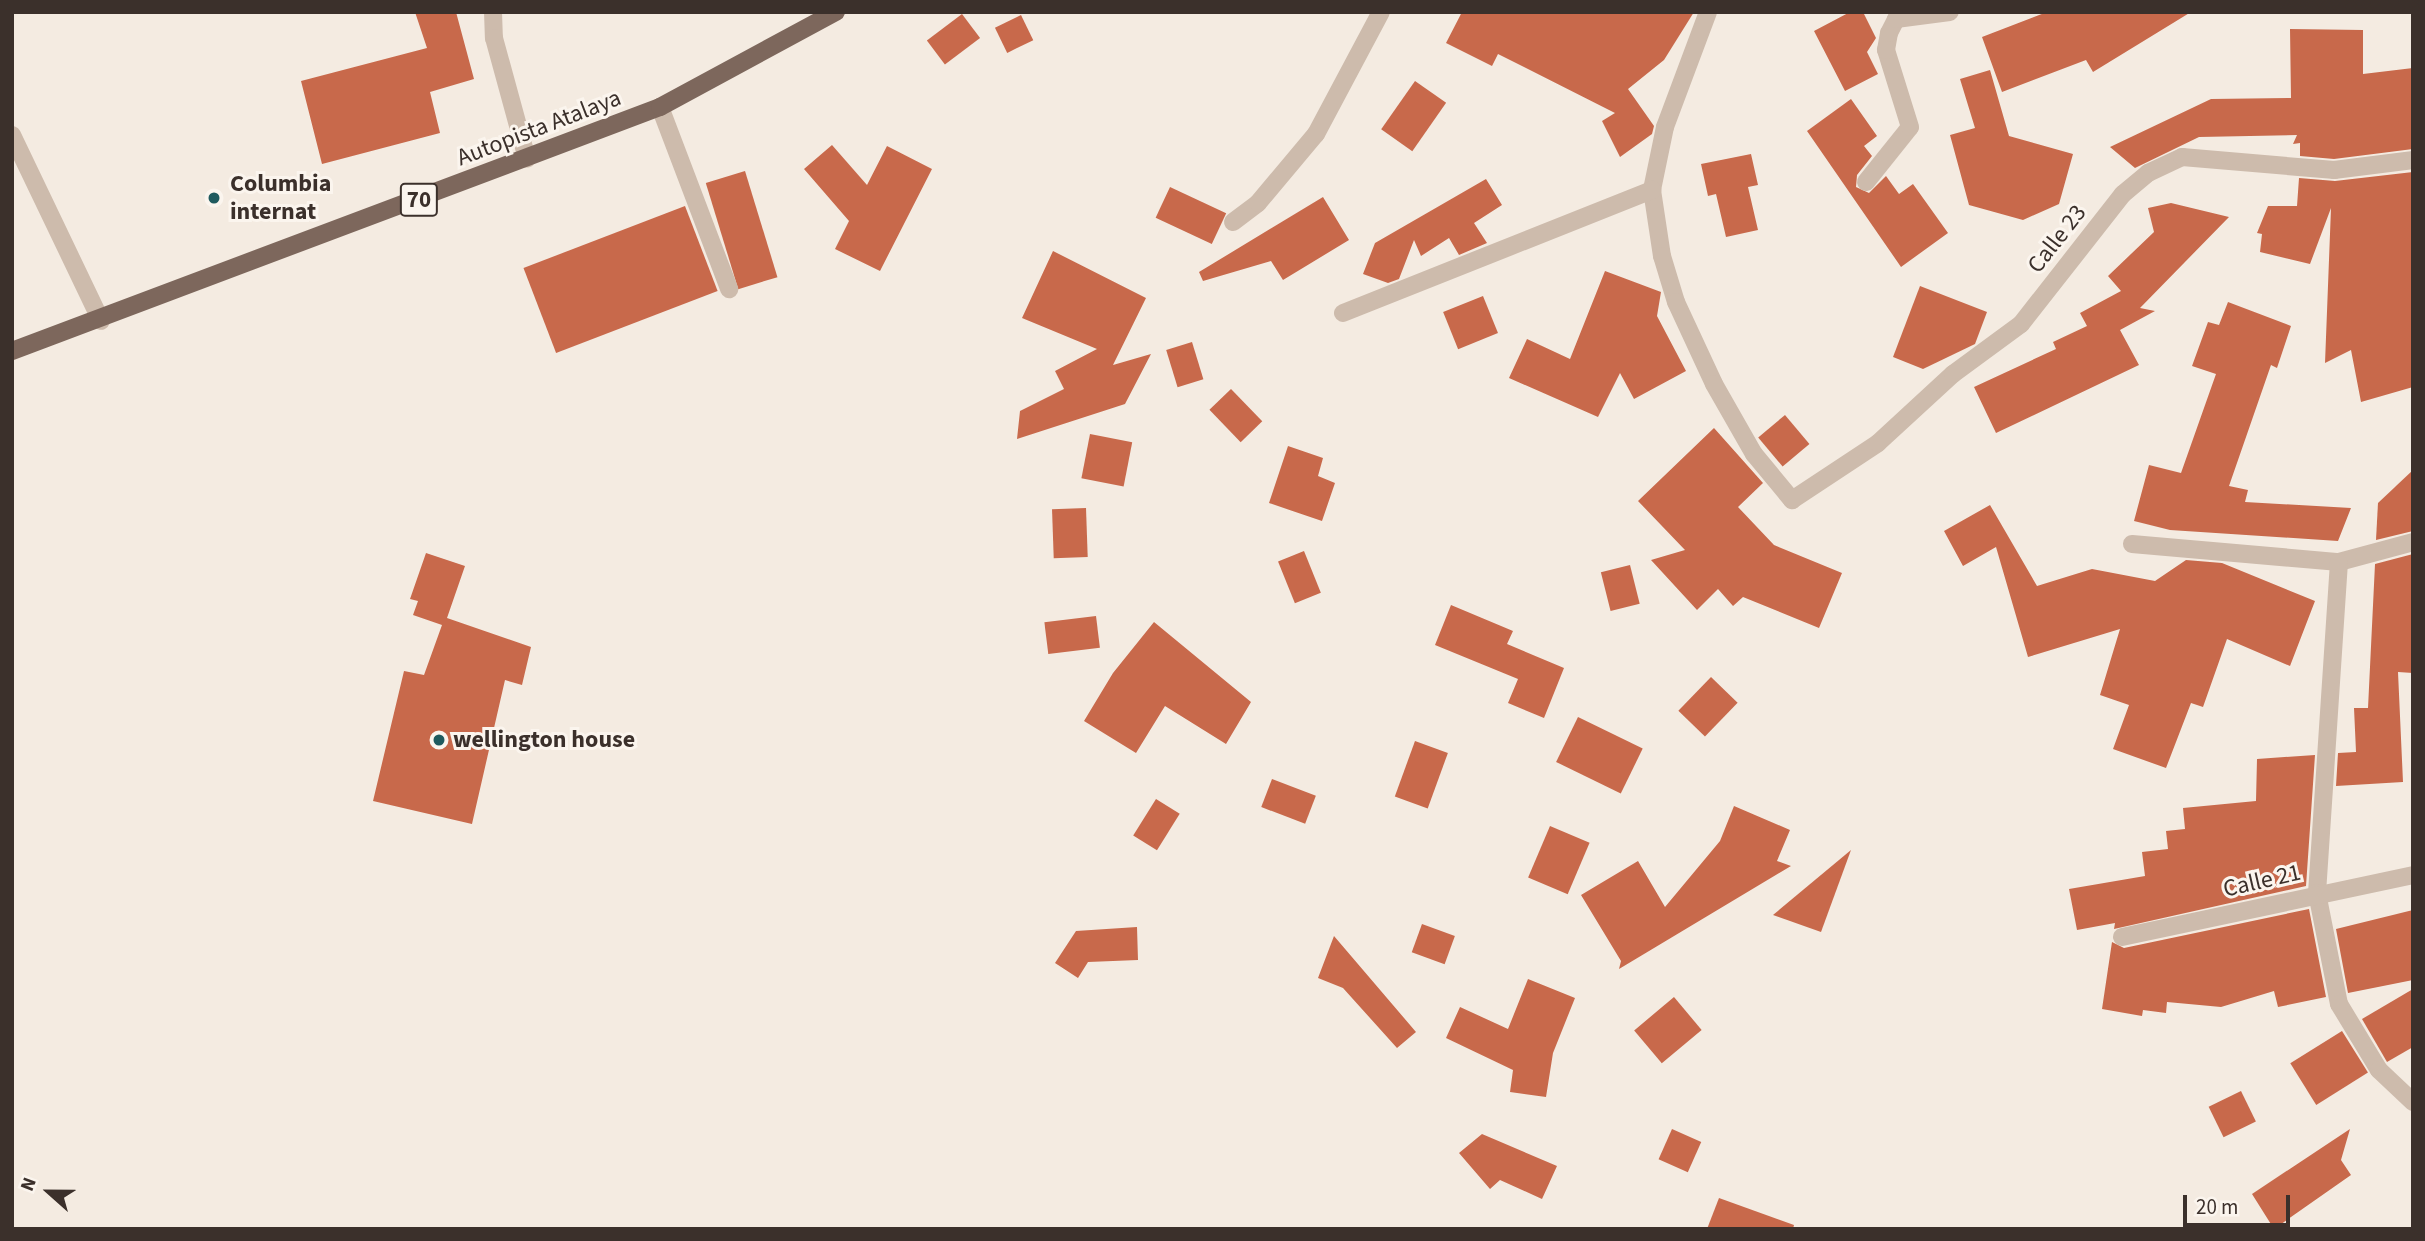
<!DOCTYPE html>
<html>
<head>
<meta charset="utf-8">
<style>
	body { margin:0 }
	#map { position:relative; width:2425px; height:1241px; overflow:hidden; background:#f4ebe1; font-family:"Source Sans 3",sans-serif }
	div>[style] { position:absolute }
	.building>* { inset:0; background:#c8694b; transform-origin:0 0 }
	.minor>* { height:18px; margin:-9px; padding:0 9px; transform-origin:9px; border-radius:9px; background:#cdbbac }
	.primary>* { height:18px; margin:-9px; padding:0 9px; transform-origin:9px; border-radius:9px; background:#7d675c }
	.dots>* { width:19px; height:19px; translate:-50% -50%; box-sizing:border-box; border:4px solid #fbf5ee; border-radius:50% }
	span { translate:-50% -50%; white-space:nowrap; text-align:center; line-height:1.15; -webkit-text-stroke:6px #fbf5ee; paint-order:stroke }
	.shield-label span { padding:2px 5px; background:#fbf5ee; border:2px solid; border-radius:5px; -webkit-text-stroke-width:0 }
	.shield-label { font-size:23px; color:#3b302b; font-weight:700 }
	.street-label { font-size:24px; color:#3b302b }
	.poi-label { font-size:24px; color:#3b302b; font-weight:700 }
	.left { translate:0 -50%; text-align:left }
	.frame { position:absolute; inset:0; border:14px solid #3b302b; pointer-events:none }
	.north { position:absolute; left:14px; top:1157px; width:70px; height:70px; -webkit-text-stroke:5px #fbf5ee; paint-order:stroke; rotate:291deg; font-size:19px; font-weight:700; line-height:28px; text-align:center; color:#3b302b }
	.north::after { content:''; display:block; margin:auto; width:24px; height:32px; background:#3b302b; clip-path:polygon(50% 0,100% 100%,50% 72%,0 100%) }
	.scale { position:absolute; left:2183px; top:1195px; width:107px; height:32px; box-sizing:border-box; border:4px solid #3b302b; border-top:0; padding-left:9px; font-size:21px; line-height:24px; white-space:nowrap; color:#3b302b; -webkit-text-stroke:5px #fbf5ee; paint-order:stroke }
</style>
</head>
<body>
<div id="map">
	<div class="building">
		<i style="clip-path:polygon(415px 12px,456px 12px,474px 79px,430px 92px,440px 133px,322px 164px,301px 81px,427px 48px)"></i>
		<i style="clip-path:polygon(1462px 12px,1694px 12px,1664px 60px,1628px 89px,1654px 126px,1652px 134px,1620px 157px,1602px 121px,1615px 113px,1498px 54px,1492px 66px,1446px 43px)"></i>
		<i style="clip-path:polygon(1850px 12px,1863px 12px,1876px 38px,1867px 52px,1878px 74px,1845px 91px,1814px 31px)"></i>
		<i style="clip-path:polygon(2047px 12px,2191px 12px,2093px 72px,2086px 60px,2002px 92px,1982px 37px)"></i>
		<i style="left:962px;top:14px;width:30px;height:44px;rotate:53deg"></i>
		<i style="left:1021px;top:15px;width:28px;height:29px;rotate:64deg"></i>
		<i style="clip-path:polygon(2290px 29px,2363px 30px,2363px 74px,2413px 68px,2413px 149px,2334px 159px,2300px 156px,2300px 143px,2293px 144px,2297px 135px,2199px 137px,2135px 168px,2110px 147px,2211px 99px,2291px 98px)"></i>
		<i style="clip-path:polygon(1990px 70px,2009px 136px,2073px 154px,2059px 204px,2023px 220px,1969px 205px,1950px 135px,1975px 128px,1960px 79px)"></i>
		<i style="left:1415px;top:81px;width:38px;height:59px;rotate:35deg"></i>
		<i style="clip-path:polygon(1851px 99px,1877px 136px,1864px 146px,1872px 156px,1857px 175px,1856px 187px,1869px 193px,1886px 176px,1899px 194px,1913px 184px,1948px 233px,1901px 267px,1807px 131px)"></i>
		<i style="clip-path:polygon(832px 145px,867px 185px,887px 146px,932px 169px,880px 271px,835px 249px,849px 221px,804px 169px)"></i>
		<i style="clip-path:polygon(1751px 154px,1758px 185px,1748px 187px,1758px 230px,1726px 237px,1716px 194px,1708px 196px,1701px 164px)"></i>
		<i style="left:745px;top:171px;width:111px;height:41px;rotate:73deg"></i>
		<i style="clip-path:polygon(2413px 172px,2413px 387px,2361px 402px,2351px 350px,2325px 363px,2331px 208px,2310px 264px,2260px 252px,2262px 234px,2257px 233px,2268px 206px,2297px 206px,2299px 178px,2335px 181px)"></i>
		<i style="clip-path:polygon(1486px 179px,1502px 205px,1474px 223px,1487px 243px,1459px 255px,1449px 238px,1421px 256px,1414px 240px,1399px 279px,1388px 283px,1363px 274px,1375px 243px)"></i>
		<i style="left:1170px;top:187px;width:62px;height:34px;rotate:25deg"></i>
		<i style="clip-path:polygon(1323px 197px,1349px 240px,1283px 280px,1271px 261px,1203px 281px,1199px 272px)"></i>
		<i style="clip-path:polygon(2171px 203px,2229px 217px,2140px 308px,2155px 311px,2120px 330px,2139px 365px,1996px 433px,1974px 387px,2056px 349px,2053px 342px,2087px 326px,2080px 313px,2121px 291px,2108px 276px,2154px 232px,2148px 208px)"></i>
		<i style="left:685px;top:206px;width:91px;height:173px;rotate:69deg"></i>
		<i style="clip-path:polygon(1053px 251px,1146px 298px,1113px 365px,1151px 354px,1125px 404px,1017px 439px,1020px 411px,1064px 389px,1055px 371px,1097px 349px,1022px 318px)"></i>
		<i style="clip-path:polygon(1605px 271px,1661px 292px,1657px 316px,1686px 371px,1634px 399px,1620px 373px,1598px 417px,1509px 378px,1527px 339px,1570px 359px)"></i>
		<i style="clip-path:polygon(1920px 286px,1987px 312px,1975px 344px,1923px 369px,1893px 357px)"></i>
		<i style="left:1483px;top:296px;width:40px;height:43px;rotate:68deg"></i>
		<i style="clip-path:polygon(2228px 302px,2291px 326px,2277px 368px,2271px 365px,2229px 486px,2248px 490px,2245px 502px,2351px 508px,2338px 541px,2170px 530px,2134px 521px,2149px 465px,2181px 473px,2216px 374px,2192px 366px,2208px 322px,2219px 325px)"></i>
		<i style="left:1192px;top:342px;width:39px;height:27px;rotate:73deg"></i>
		<i style="left:1231px;top:389px;width:45px;height:30px;rotate:46deg"></i>
		<i style="left:1785px;top:415px;width:38px;height:35px;rotate:50deg"></i>
		<i style="clip-path:polygon(1714px 428px,1763px 483px,1738px 507px,1774px 545px,1842px 573px,1819px 628px,1743px 597px,1733px 606px,1718px 589px,1697px 610px,1651px 560px,1685px 550px,1638px 501px)"></i>
		<i style="left:1090px;top:434px;width:43px;height:45px;rotate:11deg"></i>
		<i style="clip-path:polygon(1288px 446px,1323px 458px,1318px 476px,1335px 483px,1322px 521px,1269px 503px)"></i>
		<i style="clip-path:polygon(2413px 470px,2413px 531px,2376px 540px,2378px 503px)"></i>
		<i style="clip-path:polygon(1990px 505px,2037px 586px,2092px 569px,2155px 581px,2186px 560px,2222px 563px,2315px 601px,2290px 666px,2227px 639px,2203px 707px,2191px 703px,2166px 768px,2113px 749px,2129px 705px,2100px 695px,2120px 629px,2028px 657px,1996px 547px,1963px 566px,1944px 531px)"></i>
		<i style="left:1086px;top:508px;width:49px;height:34px;rotate:88deg"></i>
		<i style="left:1304px;top:551px;width:45px;height:28px;rotate:68deg"></i>
		<i style="clip-path:polygon(426px 553px,465px 566px,447px 618px,531px 647px,522px 685px,505px 680px,472px 824px,373px 801px,404px 671px,424px 675px,442px 625px,413px 615px,418px 601px,410px 599px)"></i>
		<i style="clip-path:polygon(2413px 554px,2413px 673px,2398px 672px,2403px 782px,2336px 786px,2338px 753px,2356px 752px,2354px 708px,2368px 708px,2375px 564px)"></i>
		<i style="left:1630px;top:565px;width:40px;height:30px;rotate:76deg"></i>
		<i style="clip-path:polygon(1451px 605px,1513px 631px,1507px 644px,1564px 668px,1544px 718px,1508px 703px,1518px 679px,1435px 645px)"></i>
		<i style="left:1096px;top:616px;width:32px;height:52px;rotate:83deg"></i>
		<i style="clip-path:polygon(1154px 622px,1251px 702px,1226px 744px,1165px 706px,1136px 753px,1084px 721px,1113px 673px)"></i>
		<i style="left:1711px;top:677px;width:37px;height:47px;rotate:44deg"></i>
		<i style="left:1578px;top:717px;width:72px;height:50px;rotate:26deg"></i>
		<i style="left:1415px;top:741px;width:35px;height:59px;rotate:20deg"></i>
		<i style="clip-path:polygon(2315px 755px,2306px 886px,2114px 929px,2115px 923px,2077px 930px,2069px 889px,2145px 876px,2142px 852px,2168px 849px,2166px 831px,2185px 829px,2183px 808px,2256px 801px,2257px 759px)"></i>
		<i style="left:1272px;top:779px;width:47px;height:30px;rotate:21deg"></i>
		<i style="left:1156px;top:799px;width:28px;height:43px;rotate:32deg"></i>
		<i style="clip-path:polygon(1734px 806px,1790px 830px,1777px 861px,1791px 866px,1619px 969px,1621px 961px,1581px 895px,1638px 861px,1665px 907px,1720px 841px)"></i>
		<i style="left:1550px;top:826px;width:43px;height:56px;rotate:23deg"></i>
		<i style="clip-path:polygon(1851px 850px,1821px 932px,1773px 915px)"></i>
		<i style="clip-path:polygon(2309px 909px,2326px 997px,2278px 1007px,2274px 991px,2221px 1007px,2167px 1002px,2166px 1013px,2143px 1010px,2142px 1016px,2102px 1009px,2112px 942px,2124px 948px)"></i>
		<i style="clip-path:polygon(2413px 910px,2413px 980px,2348px 993px,2336px 929px)"></i>
		<i style="left:1422px;top:924px;width:35px;height:30px;rotate:20deg"></i>
		<i style="clip-path:polygon(1137px 927px,1138px 960px,1088px 962px,1078px 978px,1055px 963px,1076px 931px)"></i>
		<i style="clip-path:polygon(1334px 936px,1416px 1032px,1397px 1048px,1343px 988px,1318px 978px)"></i>
		<i style="clip-path:polygon(1528px 979px,1575px 998px,1553px 1053px,1546px 1097px,1510px 1092px,1513px 1070px,1446px 1038px,1460px 1007px,1508px 1029px)"></i>
		<i style="clip-path:polygon(2413px 989px,2413px 1047px,2387px 1062px,2362px 1019px)"></i>
		<i style="left:1674px;top:997px;width:43px;height:52px;rotate:50deg"></i>
		<i style="left:2342px;top:1031px;width:49px;height:61px;rotate:58deg"></i>
		<i style="left:2241px;top:1091px;width:34px;height:36px;rotate:64deg"></i>
		<i style="left:1672px;top:1129px;width:32px;height:33px;rotate:24deg"></i>
		<i style="clip-path:polygon(2350px 1129px,2341px 1160px,2351px 1175px,2274px 1229px,2252px 1194px)"></i>
		<i style="clip-path:polygon(1482px 1134px,1557px 1166px,1542px 1199px,1500px 1180px,1490px 1189px,1459px 1153px)"></i>
		<i style="clip-path:polygon(1719px 1198px,1794px 1225px,1793px 1229px,1707px 1229px)"></i>
	</div>
	<div class="minor">
		<i style="left:493px;top:12px;width:26px;rotate:88deg"></i>
		<i style="left:494px;top:38px;width:125px;rotate:74.7deg"></i>
		<i style="left:1708px;top:12px;width:123px;rotate:110.5deg"></i>
		<i style="left:1665px;top:127px;width:64px;rotate:101.7deg"></i>
		<i style="left:1652px;top:190px;width:67px;rotate:81.4deg"></i>
		<i style="left:1662px;top:256px;width:48px;rotate:73.1deg"></i>
		<i style="left:1676px;top:302px;width:90px;rotate:65.1deg"></i>
		<i style="left:1714px;top:384px;width:81px;rotate:60.3deg"></i>
		<i style="left:1754px;top:454px;width:60px;rotate:50.4deg"></i>
		<i style="left:1792px;top:500px;width:103px;rotate:-33.5deg"></i>
		<i style="left:1878px;top:443px;width:102px;rotate:-42.6deg"></i>
		<i style="left:1953px;top:374px;width:84px;rotate:-36.3deg"></i>
		<i style="left:2021px;top:324px;width:165px;rotate:-51.9deg"></i>
		<i style="left:2123px;top:194px;width:33px;rotate:-40deg"></i>
		<i style="left:2148px;top:173px;width:38px;rotate:-25deg"></i>
		<i style="left:2182px;top:157px;width:153px;rotate:4.9deg"></i>
		<i style="left:2334px;top:170px;width:80px;rotate:-7.2deg"></i>
		<i style="left:660px;top:107px;width:195px;rotate:69.2deg"></i>
		<i style="left:12px;top:135px;width:206px;rotate:64.4deg"></i>
		<i style="left:1866px;top:182px;width:70px;rotate:-51.3deg"></i>
		<i style="left:1910px;top:127px;width:81px;rotate:-107.3deg"></i>
		<i style="left:1886px;top:50px;width:17px;rotate:-80deg"></i>
		<i style="left:1889px;top:33px;width:16px;rotate:-63deg"></i>
		<i style="left:1896px;top:19px;width:54px;rotate:-7.4deg"></i>
		<i style="left:1233px;top:222px;width:31px;rotate:-37deg"></i>
		<i style="left:1258px;top:203px;width:90px;rotate:-50deg"></i>
		<i style="left:1316px;top:134px;width:138px;rotate:-62deg"></i>
		<i style="left:1343px;top:313px;width:333px;rotate:-21.7deg"></i>
		<i style="left:2132px;top:544px;width:208px;rotate:5deg"></i>
		<i style="left:2339px;top:562px;width:77px;rotate:-15.1deg"></i>
		<i style="left:2339px;top:562px;width:332px;rotate:93.8deg"></i>
		<i style="left:2317px;top:893px;width:113px;rotate:78.8deg"></i>
		<i style="left:2339px;top:1004px;width:77px;rotate:58.8deg"></i>
		<i style="left:2379px;top:1070px;width:47px;rotate:43.3deg"></i>
		<i style="left:2122px;top:937px;width:298px;rotate:-12deg"></i>
	</div>
	<div class="primary">
		<i style="left:12px;top:351px;width:692px;rotate:-20.63deg"></i>
		<i style="left:660px;top:107px;width:200px;rotate:-28.4deg"></i>
	</div>
	<div class="dots">
		<i style="left:214px;top:198px;background:#1f5a5e"></i>
		<i style="left:439px;top:740px;background:#1f5a5e"></i>
	</div>
	<div class="shield-label">
		<span style="left:419px;top:200px">70</span>
	</div>
	<div class="street-label">
		<span style="left:539px;top:128px;rotate:-21deg">Autopista Atalaya</span>
		<span style="left:2057px;top:239px;rotate:-52deg">Calle 23</span>
		<span style="left:2262px;top:881px;rotate:-13deg">Calle 21</span>
	</div>
	<div class="poi-label">
		<span class="left" style="left:230px;top:198px">Columbia<br>internat</span>
		<span class="left" style="left:453px;top:740px">wellington house</span>
	</div>
	<div class="frame"></div>
	<div class="north">N</div>
	<div class="scale">20 m</div>
</div>
</body>
</html>
